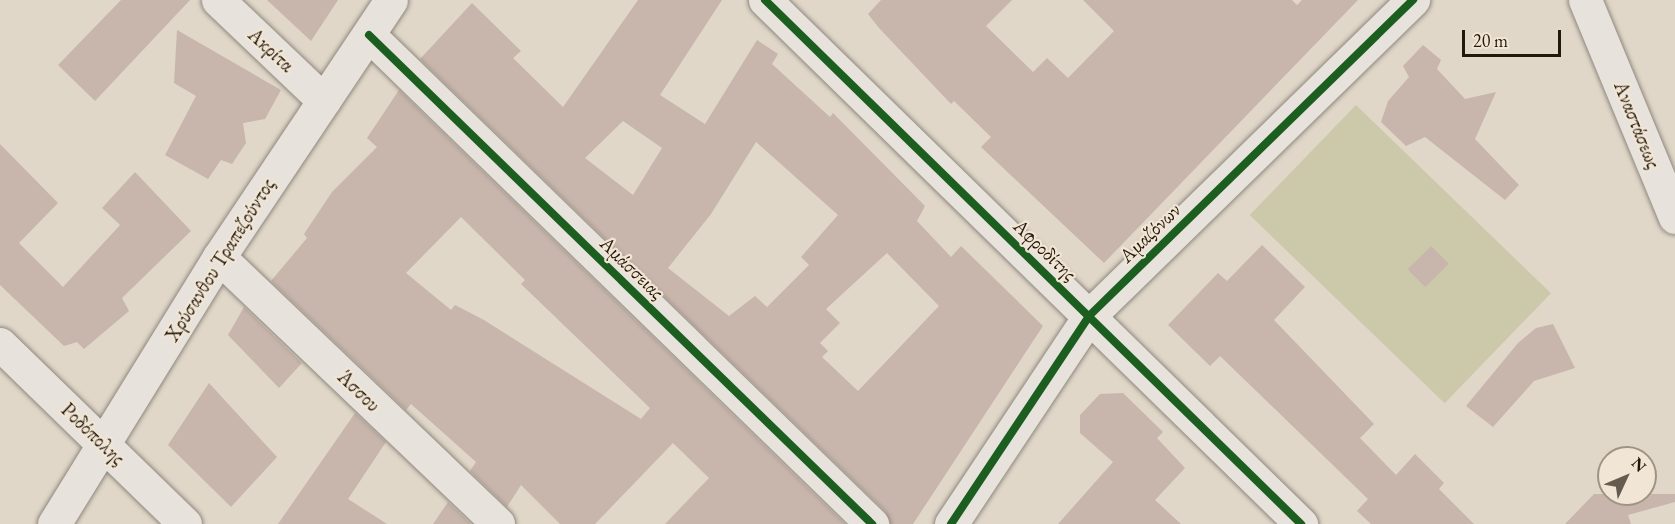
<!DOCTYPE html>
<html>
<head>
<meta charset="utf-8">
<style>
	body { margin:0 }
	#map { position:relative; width:1675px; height:524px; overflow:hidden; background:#e0d7c9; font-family:"EB Garamond",serif }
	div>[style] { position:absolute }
	.green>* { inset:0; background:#cbc9aa; transform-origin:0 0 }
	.building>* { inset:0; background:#c8b5ac; transform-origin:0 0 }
	.roads { filter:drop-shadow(0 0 2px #8f887e) drop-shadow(0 0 2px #8f887e) }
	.street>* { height:33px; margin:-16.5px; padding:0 16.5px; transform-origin:16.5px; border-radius:16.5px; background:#e7e2db }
	.cycleway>* { height:8px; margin:-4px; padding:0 4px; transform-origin:4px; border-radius:4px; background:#1b5e20 }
	span { translate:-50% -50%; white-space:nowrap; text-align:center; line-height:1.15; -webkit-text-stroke:4.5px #f1e6d5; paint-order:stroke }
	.street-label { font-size:20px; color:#23180b }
	.north { position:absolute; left:1597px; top:446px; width:60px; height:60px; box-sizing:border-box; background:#f1e6d5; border:2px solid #9f9484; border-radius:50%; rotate:46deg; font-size:16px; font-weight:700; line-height:24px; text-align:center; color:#23180b }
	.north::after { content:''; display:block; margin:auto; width:21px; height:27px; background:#655b4e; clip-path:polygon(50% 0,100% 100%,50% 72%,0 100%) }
	.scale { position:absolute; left:1462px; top:30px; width:99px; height:27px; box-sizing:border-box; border:3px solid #23180b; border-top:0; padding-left:8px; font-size:18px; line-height:21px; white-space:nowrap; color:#23180b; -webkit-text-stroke:4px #f1e6d5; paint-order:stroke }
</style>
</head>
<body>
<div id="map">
	<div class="green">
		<i style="left:1356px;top:105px;width:271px;height:153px;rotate:44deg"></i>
	</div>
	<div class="building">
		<i style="clip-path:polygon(121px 0,190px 0,95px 101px,58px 65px)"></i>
		<i style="clip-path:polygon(267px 0,338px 0,311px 41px)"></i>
		<i style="clip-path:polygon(evenodd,638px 0,722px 0,660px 95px,705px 124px,757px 40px,778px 54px,772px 64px,830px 117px,833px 113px,925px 206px,917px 221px,951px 257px,961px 246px,1043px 326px,913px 524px,890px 524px,885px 511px,420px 59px,472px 3px,521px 51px,513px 58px,563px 107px,638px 0,623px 121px,662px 148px,633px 195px,585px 158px,623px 121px,638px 0,756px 142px,838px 215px,801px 257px,809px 265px,767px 307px,755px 296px,729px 316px,668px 268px,711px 214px,756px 142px,638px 0,887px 253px,939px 306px,858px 391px,822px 357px,828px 351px,820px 343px,840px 323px,826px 309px,887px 253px)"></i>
		<i style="clip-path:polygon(881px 0,1012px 0,986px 26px,1033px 72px,1047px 58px,1068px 78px,1114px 31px,1083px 0,1292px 0,1297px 5px,1302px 0,1358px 0,1104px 263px,981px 147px,991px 137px,954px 101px,951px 104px,879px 28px,868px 14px)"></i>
		<i style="clip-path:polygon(177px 30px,281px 90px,265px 119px,243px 123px,246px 143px,232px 164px,221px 160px,208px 179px,165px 155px,196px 96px,174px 83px)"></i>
		<i style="clip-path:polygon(1423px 45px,1441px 60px,1437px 69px,1465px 99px,1496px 92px,1475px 139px,1519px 185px,1505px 200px,1425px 137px,1406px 146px,1381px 122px,1388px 101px,1409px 77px,1403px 66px)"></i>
		<i style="clip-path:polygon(evenodd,399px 90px,845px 524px,665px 524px,709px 478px,673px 443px,595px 524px,560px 524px,521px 485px,507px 507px,470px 471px,476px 462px,411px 404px,406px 410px,271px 281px,307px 238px,304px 234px,332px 192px,377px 147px,367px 138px,399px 90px,461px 217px,525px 280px,521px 284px,650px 408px,641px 419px,484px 320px,455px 305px,451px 310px,406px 273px,461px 217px)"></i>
		<i style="clip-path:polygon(0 144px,58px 203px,19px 243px,63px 287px,120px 225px,102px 208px,135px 172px,191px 231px,122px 298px,129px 311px,84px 349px,77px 342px,64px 346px,0 285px)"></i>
		<i style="clip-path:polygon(1262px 245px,1305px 287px,1274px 320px,1374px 424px,1360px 438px,1396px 475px,1415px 454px,1444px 483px,1439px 489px,1474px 524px,1371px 524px,1357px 511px,1368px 499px,1220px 356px,1210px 366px,1168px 325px,1218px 273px,1227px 281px)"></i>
		<i style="left:1431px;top:246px;width:25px;height:33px;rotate:45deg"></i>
		<i style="clip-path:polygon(244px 307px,302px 363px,279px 388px,228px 335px)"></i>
		<i style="clip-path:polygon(1553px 324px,1575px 368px,1534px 381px,1493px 427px,1466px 406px,1518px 343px,1536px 328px)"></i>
		<i style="clip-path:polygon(209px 383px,277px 457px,231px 507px,168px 445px)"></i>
		<i style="clip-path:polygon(1123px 393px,1163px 432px,1157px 438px,1185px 468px,1155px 500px,1181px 524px,1058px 524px,1113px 462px,1080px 433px,1080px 415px,1100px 394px)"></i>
		<i style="clip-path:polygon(355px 413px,386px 442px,348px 499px,387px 524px,278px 524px)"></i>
		<i style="clip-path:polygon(1594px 494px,1675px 494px,1675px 502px,1628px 515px,1631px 524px,1565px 524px)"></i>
		<i style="clip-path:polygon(448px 502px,471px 524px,433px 524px)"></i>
	</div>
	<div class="roads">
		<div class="street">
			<i style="left:218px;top:0;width:146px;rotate:43.6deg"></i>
			<i style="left:765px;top:0;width:750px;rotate:44.35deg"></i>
			<i style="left:1585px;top:0;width:235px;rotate:67.5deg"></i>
			<i style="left:369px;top:35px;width:702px;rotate:44.19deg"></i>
			<i style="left:219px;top:257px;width:386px;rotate:43.7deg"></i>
			<i style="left:0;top:344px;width:258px;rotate:44.2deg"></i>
			<i style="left:54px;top:524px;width:314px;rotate:-58.3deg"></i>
			<i style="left:219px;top:257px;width:309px;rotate:-56.2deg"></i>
			<i style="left:951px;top:524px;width:250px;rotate:-56.4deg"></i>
			<i style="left:1089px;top:316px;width:453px;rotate:-44.3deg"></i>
		</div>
	</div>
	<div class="cycleway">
		<i style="left:765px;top:0;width:750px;rotate:44.35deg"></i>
		<i style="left:369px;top:35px;width:702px;rotate:44.19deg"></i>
		<i style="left:951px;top:524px;width:250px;rotate:-56.4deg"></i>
		<i style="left:1089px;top:316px;width:453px;rotate:-44.3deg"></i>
	</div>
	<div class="street-label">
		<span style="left:271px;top:50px;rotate:43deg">Ακρίτα</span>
		<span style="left:1637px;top:125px;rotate:68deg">Αναστάσεως</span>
		<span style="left:1150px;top:233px;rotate:-44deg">Αμαζόνων</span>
		<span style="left:1045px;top:250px;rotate:44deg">Αφροδίτης</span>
		<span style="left:220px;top:260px;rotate:-58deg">Χρύσανθου Τραπεζούντος</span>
		<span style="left:632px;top:268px;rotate:44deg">Αμάσσειας</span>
		<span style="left:359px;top:391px;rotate:44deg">Άσσου</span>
		<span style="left:93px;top:434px;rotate:44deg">Ροδόπολης</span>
	</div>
	<div class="north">N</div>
	<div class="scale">20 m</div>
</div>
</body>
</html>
